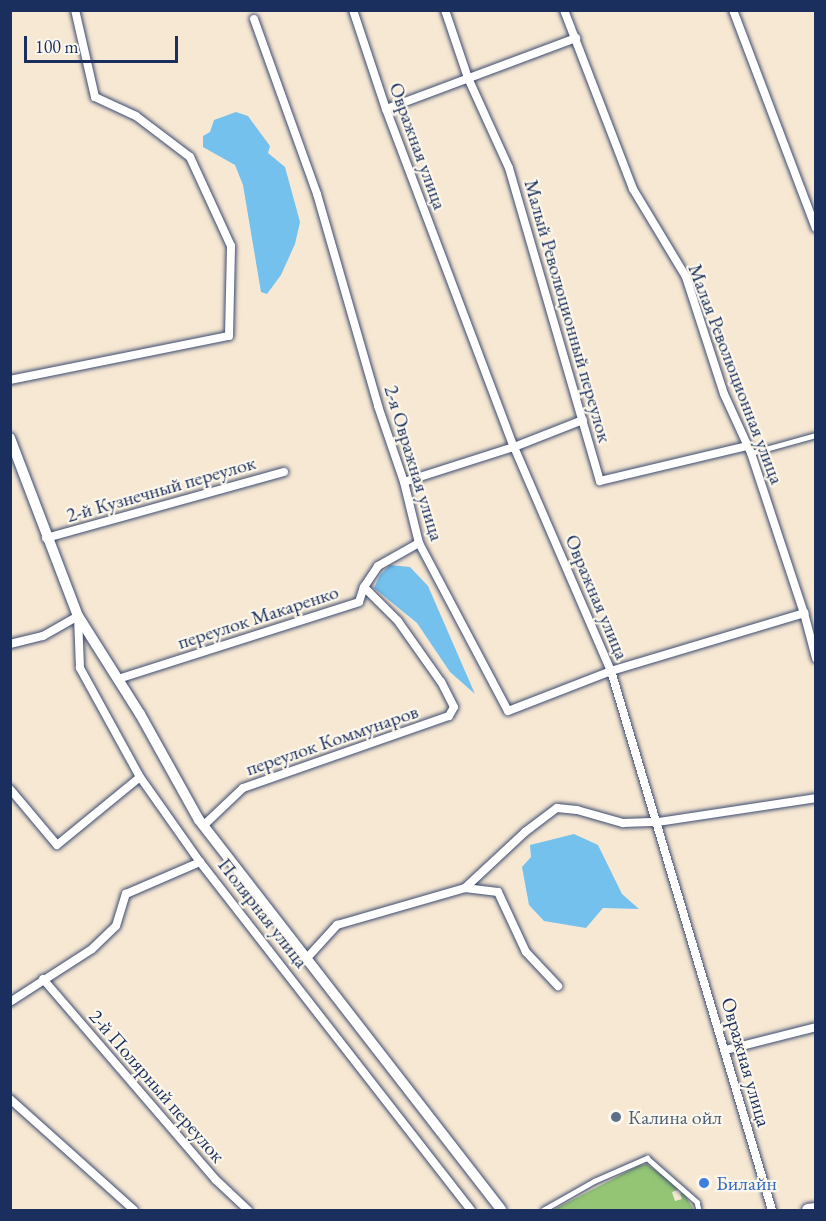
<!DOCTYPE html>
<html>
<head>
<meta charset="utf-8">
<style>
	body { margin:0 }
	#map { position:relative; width:826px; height:1221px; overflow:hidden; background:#f7e8d3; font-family:"EB Garamond",serif }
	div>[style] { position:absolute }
	.green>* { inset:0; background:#94c575 }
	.water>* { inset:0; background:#74c1ee }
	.roads { filter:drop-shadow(0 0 2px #3c4b70) drop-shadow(0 0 2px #3c4b70) }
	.service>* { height:4.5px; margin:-2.25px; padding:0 2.25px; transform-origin:2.25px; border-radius:2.25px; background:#fff }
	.minor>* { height:8px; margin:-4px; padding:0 4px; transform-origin:4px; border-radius:4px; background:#fff }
	.tertiary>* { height:10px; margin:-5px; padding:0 5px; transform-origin:5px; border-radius:5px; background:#fff }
	.secondary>* { height:12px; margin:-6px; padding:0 6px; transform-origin:6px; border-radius:6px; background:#fff }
	.dots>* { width:16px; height:16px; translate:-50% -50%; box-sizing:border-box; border:3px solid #fbf7ec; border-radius:50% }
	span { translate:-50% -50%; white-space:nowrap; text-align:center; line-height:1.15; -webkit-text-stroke:4.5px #fbf7ec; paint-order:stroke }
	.street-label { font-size:20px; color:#1b2f5e }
	.service-label { font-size:20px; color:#4e5e75 }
	.left { translate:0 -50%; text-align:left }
	.shop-label { font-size:20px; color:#366cbe }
	.frame { position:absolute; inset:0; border:12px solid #1b2f5e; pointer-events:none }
	.scale { position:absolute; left:24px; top:36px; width:154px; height:27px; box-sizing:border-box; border:3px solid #1b2f5e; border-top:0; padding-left:8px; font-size:18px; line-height:21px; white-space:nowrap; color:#1b2f5e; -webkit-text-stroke:4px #fbf7ec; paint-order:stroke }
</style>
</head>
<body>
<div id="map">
	<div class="green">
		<i style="clip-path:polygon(647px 1164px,680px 1189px,672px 1192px,675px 1201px,682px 1199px,680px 1194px,683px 1192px,694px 1210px,553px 1210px,638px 1166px)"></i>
	</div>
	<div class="water">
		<i style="clip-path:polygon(236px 112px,248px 116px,270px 146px,268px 153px,285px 167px,300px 222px,295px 244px,281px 275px,267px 294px,261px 292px,243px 185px,235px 165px,203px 147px,203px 136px,210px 132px,214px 120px)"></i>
		<i style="clip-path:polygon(390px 565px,410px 567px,428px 586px,475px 694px,450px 672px,417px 623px,374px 588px,380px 575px)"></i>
		<i style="clip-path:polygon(574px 834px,598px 845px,622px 894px,639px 909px,603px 908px,586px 928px,544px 921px,529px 905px,522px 867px,531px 857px,530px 845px)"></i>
	</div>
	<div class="roads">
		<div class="service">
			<i style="left:751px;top:453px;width:67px;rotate:-15.5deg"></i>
			<i style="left:543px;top:1210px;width:59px;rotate:-29.6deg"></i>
			<i style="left:594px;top:1181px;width:58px;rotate:-23.5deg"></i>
			<i style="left:647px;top:1158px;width:67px;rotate:41.3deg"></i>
			<i style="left:697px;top:1202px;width:8px;rotate:76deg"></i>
		</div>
		<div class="minor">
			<i style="left:353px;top:10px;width:104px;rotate:71.6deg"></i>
			<i style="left:386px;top:109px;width:361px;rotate:69.3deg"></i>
			<i style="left:514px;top:447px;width:244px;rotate:66.6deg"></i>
			<i style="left:611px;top:671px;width:563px;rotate:73.37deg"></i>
			<i style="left:445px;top:10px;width:72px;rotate:71.3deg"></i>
			<i style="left:468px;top:78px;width:99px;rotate:65.5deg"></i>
			<i style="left:509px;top:168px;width:326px;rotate:73.8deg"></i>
			<i style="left:600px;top:481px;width:151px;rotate:-13.4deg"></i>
			<i style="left:564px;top:10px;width:192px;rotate:68.9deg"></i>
			<i style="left:633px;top:189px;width:103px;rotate:58.9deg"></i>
			<i style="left:686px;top:277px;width:123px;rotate:72deg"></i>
			<i style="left:724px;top:394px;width:65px;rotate:65.4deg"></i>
			<i style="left:751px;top:453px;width:169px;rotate:71.7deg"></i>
			<i style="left:804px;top:613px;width:47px;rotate:75.1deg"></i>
			<i style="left:733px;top:10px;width:233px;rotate:69.2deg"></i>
			<i style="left:254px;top:19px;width:186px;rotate:70.2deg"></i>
			<i style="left:317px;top:194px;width:221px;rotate:73.9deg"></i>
			<i style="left:378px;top:406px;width:80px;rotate:71.1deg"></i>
			<i style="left:404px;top:482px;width:63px;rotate:76.2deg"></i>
			<i style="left:419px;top:543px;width:190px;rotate:62.1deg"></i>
			<i style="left:508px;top:711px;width:110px;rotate:-21.2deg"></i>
			<i style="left:611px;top:671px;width:202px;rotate:-16.7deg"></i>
			<i style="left:386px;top:109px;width:203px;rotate:-20.5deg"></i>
			<i style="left:10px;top:380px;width:223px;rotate:-11.4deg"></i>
			<i style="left:229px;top:336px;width:90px;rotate:-88.7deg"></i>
			<i style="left:231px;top:246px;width:98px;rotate:-114.7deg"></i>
			<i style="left:190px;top:157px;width:68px;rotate:-142.8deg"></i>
			<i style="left:136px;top:116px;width:45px;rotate:-155.1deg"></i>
			<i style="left:95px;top:97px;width:89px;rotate:-102.9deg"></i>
			<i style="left:404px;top:482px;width:115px;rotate:-17.7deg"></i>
			<i style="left:514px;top:447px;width:74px;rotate:-21.4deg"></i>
			<i style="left:46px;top:538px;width:247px;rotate:-15.5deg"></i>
			<i style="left:10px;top:644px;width:34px;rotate:-14deg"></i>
			<i style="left:43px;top:636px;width:40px;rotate:-29.7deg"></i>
			<i style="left:78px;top:616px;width:52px;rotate:87.8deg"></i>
			<i style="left:80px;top:668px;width:124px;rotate:61.2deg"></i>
			<i style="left:140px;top:777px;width:104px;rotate:54.8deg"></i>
			<i style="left:200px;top:862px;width:441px;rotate:52.1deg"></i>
			<i style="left:118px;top:679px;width:253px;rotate:-17.7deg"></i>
			<i style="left:359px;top:602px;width:16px;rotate:-72deg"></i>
			<i style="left:364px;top:587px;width:25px;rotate:-56deg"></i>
			<i style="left:378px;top:566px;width:47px;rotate:-29.3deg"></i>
			<i style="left:10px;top:789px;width:73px;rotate:50deg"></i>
			<i style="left:57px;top:845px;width:107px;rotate:-39.3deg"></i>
			<i style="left:203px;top:826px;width:55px;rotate:-43.5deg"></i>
			<i style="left:243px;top:788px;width:218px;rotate:-19.3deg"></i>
			<i style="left:449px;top:716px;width:10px;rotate:-61deg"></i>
			<i style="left:454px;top:707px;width:28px;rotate:-117deg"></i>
			<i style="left:441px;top:682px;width:75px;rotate:-125.2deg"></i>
			<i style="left:398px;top:621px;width:48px;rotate:-135deg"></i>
			<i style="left:465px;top:888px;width:82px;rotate:-43deg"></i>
			<i style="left:525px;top:832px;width:40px;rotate:-37deg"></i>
			<i style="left:557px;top:808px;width:20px;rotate:6deg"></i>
			<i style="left:577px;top:810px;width:48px;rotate:15.8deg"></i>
			<i style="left:623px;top:823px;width:35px;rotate:-2deg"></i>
			<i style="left:658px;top:822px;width:160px;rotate:-8.6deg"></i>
			<i style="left:307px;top:958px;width:45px;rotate:-47.7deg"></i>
			<i style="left:337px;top:925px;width:133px;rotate:-16.1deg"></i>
			<i style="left:465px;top:888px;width:33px;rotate:7deg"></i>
			<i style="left:498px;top:892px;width:66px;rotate:65deg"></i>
			<i style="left:526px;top:952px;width:47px;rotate:46.7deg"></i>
			<i style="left:43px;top:979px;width:265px;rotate:49.3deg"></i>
			<i style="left:216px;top:1180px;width:44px;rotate:43.2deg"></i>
			<i style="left:10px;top:1002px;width:98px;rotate:-32.9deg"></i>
			<i style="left:92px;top:949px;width:33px;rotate:-44deg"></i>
			<i style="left:116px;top:926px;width:34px;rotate:-73deg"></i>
			<i style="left:126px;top:894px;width:81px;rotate:-23.4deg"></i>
			<i style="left:726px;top:1050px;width:93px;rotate:-14.3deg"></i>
			<i style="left:10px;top:1099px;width:166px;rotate:41.8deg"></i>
		</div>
		<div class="tertiary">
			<i style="left:10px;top:438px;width:191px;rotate:69.1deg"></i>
			<i style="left:78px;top:616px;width:116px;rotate:57.7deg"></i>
			<i style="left:140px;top:714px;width:121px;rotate:60.9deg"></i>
			<i style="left:199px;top:820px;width:493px;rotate:52.2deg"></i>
		</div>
		<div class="secondary">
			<i style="left:808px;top:1210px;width:8px;rotate:-7deg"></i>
		</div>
	</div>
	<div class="dots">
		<i style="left:616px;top:1117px;background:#5c6f8a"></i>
		<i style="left:704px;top:1183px;background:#3f7fe0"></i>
	</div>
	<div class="street-label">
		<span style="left:418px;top:146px;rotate:70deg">Овражная улица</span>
		<span style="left:568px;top:311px;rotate:74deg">Малый Революционный переулок</span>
		<span style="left:736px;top:374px;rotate:69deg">Малая Революционная улица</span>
		<span style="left:414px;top:463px;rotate:73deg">2-я Овражная улица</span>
		<span style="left:161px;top:489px;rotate:-16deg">2-й Кузнечный переулок</span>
		<span style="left:597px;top:597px;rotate:67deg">Овражная улица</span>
		<span style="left:258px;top:617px;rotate:-18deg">переулок Макаренко</span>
		<span style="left:332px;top:740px;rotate:-19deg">переулок Коммунаров</span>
		<span style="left:263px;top:913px;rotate:52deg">Полярная улица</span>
		<span style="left:746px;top:1062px;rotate:74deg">Овражная улица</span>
		<span style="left:157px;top:1086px;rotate:49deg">2-й Полярный переулок</span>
	</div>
	<div class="service-label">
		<span class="left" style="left:628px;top:1117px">Калина ойл</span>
	</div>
	<div class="shop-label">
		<span class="left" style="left:716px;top:1183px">Билайн</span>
	</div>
	<div class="frame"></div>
	<div class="scale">100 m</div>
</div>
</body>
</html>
